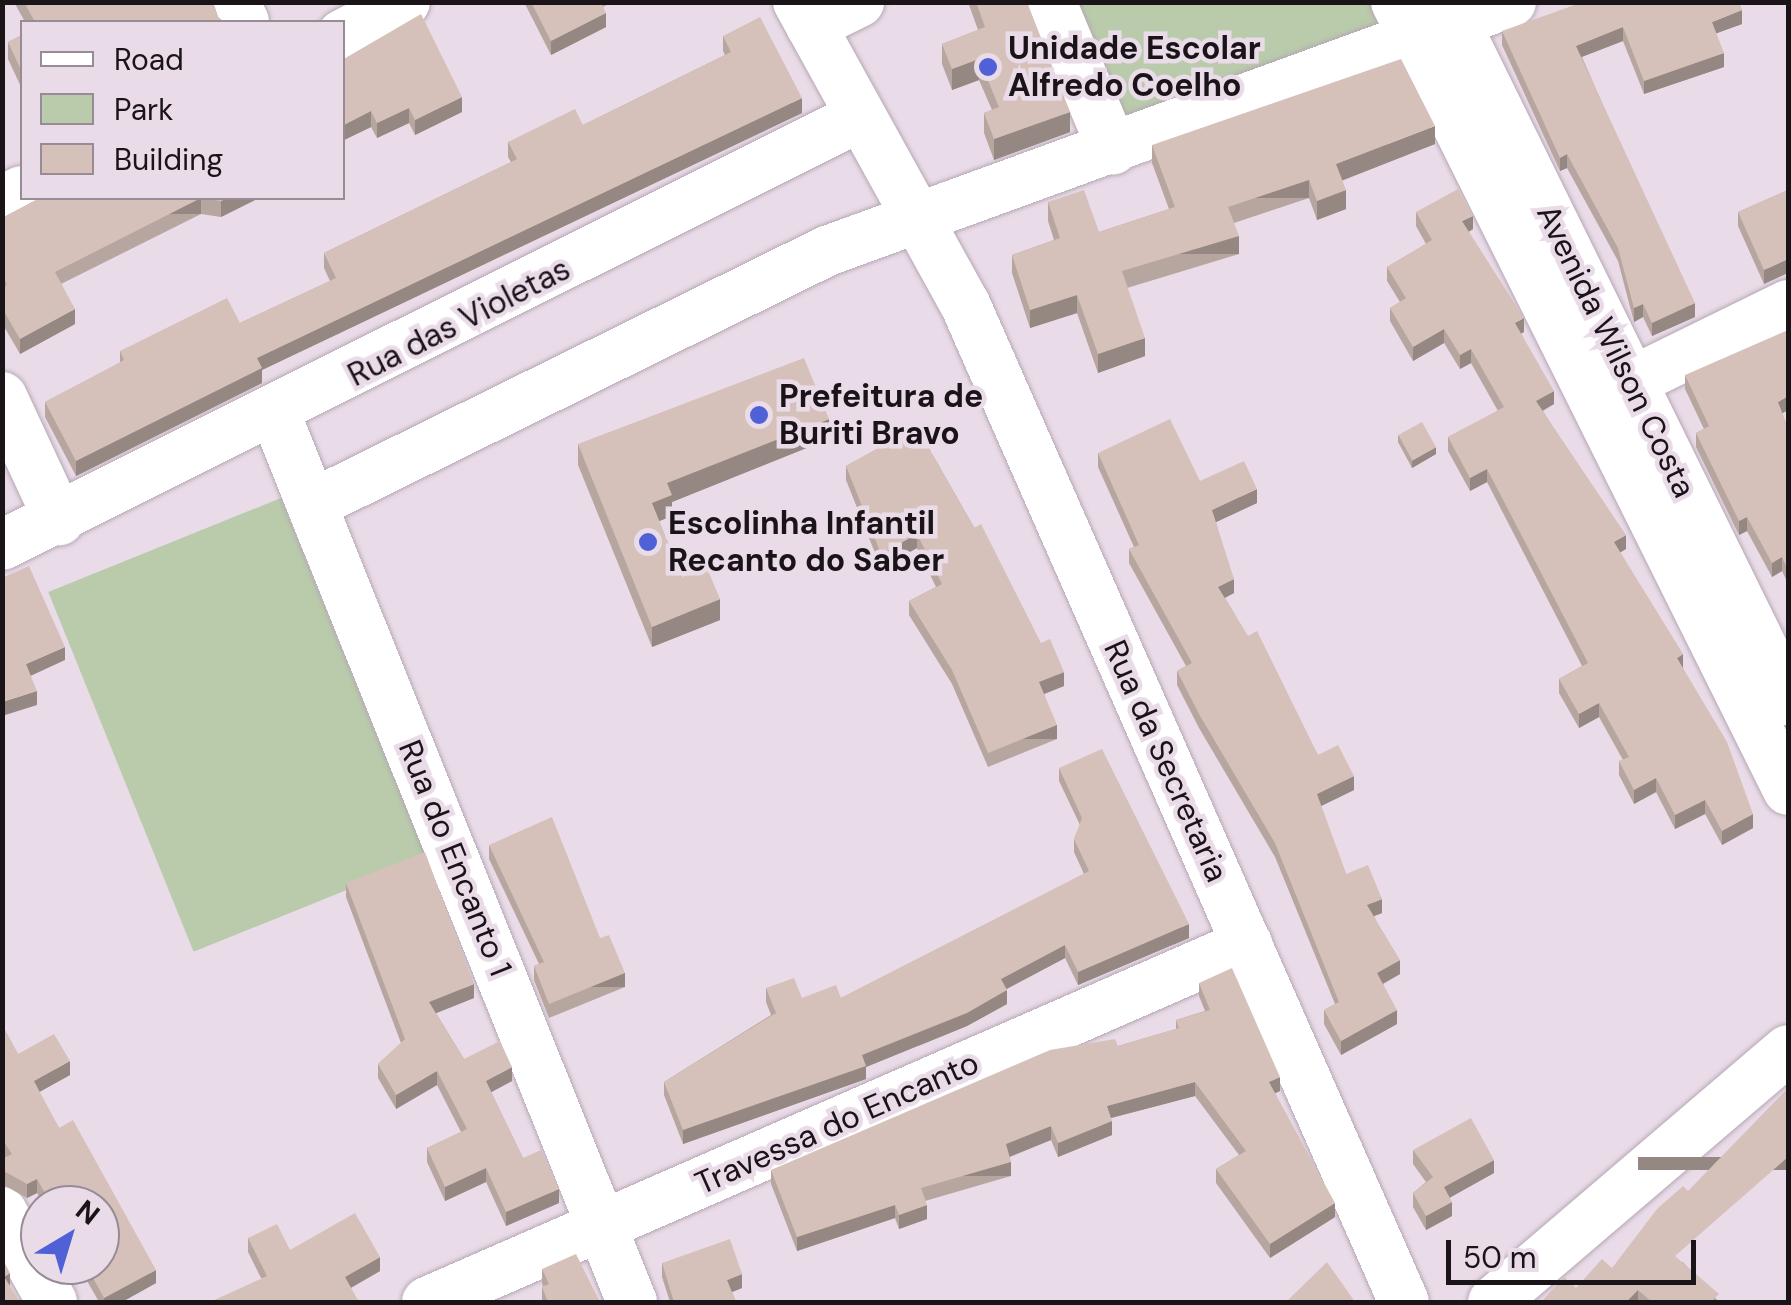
<!DOCTYPE html>
<html>
<head>
<meta charset="utf-8">
<style>
	body { margin:0 }
	#map { position:relative; width:1791px; height:1305px; overflow:hidden; background:#eadbe9; font-family:"DM Sans",sans-serif }
	div>[style] { position:absolute }
	.green>* { inset:0; background:#b9cbab; transform-origin:0 0 }
	.roads { filter:drop-shadow(0 0 2px #b5a7b4) drop-shadow(0 0 2px #b5a7b4) }
	.minor>* { height:50px; margin:-25px; padding:0 25px; transform-origin:25px; border-radius:25px; background:#fff }
	.wall>* { inset:0; background:#b7a6a0 }
	.shaded-wall>* { inset:0; background:#958782; transform-origin:0 0 }
	.building>* { inset:0; background:#d5c1ba; transform-origin:0 0 }
	.dots>* { width:28px; height:28px; translate:-50% -50%; box-sizing:border-box; border:5px solid #eadbe9; border-radius:50% }
	span { translate:-50% -50%; white-space:nowrap; text-align:center; line-height:1.15; -webkit-text-stroke:9px #eadbe9; paint-order:stroke }
	.poi-label { font-size:32px; color:#1a1419; font-weight:700 }
	.left { translate:0 -50%; text-align:left }
	.street-label { font-size:32px; color:#1a1419 }
	.frame { position:absolute; inset:0; border:5px solid #1a1419; pointer-events:none }
	.legend { position:absolute; left:20px; top:20px; width:325px; height:180px; box-sizing:border-box; background:#eadbe9; border:2px solid #978b96; margin:0; padding:12px 18px; list-style:none; font-size:30px; color:#1a1419 }
	.legend li { display:flex; align-items:center; gap:20px; height:50px }
	.legend b { width:50px; border:2px solid #978b96 }
	.north { position:absolute; left:20px; top:1185px; width:100px; height:100px; box-sizing:border-box; background:#eadbe9; border:2px solid #978b96; border-radius:50%; rotate:38deg; font-size:28px; font-weight:700; line-height:40px; text-align:center; color:#1a1419 }
	.north::after { content:''; display:block; margin:auto; width:35px; height:45px; background:#5061d7; clip-path:polygon(50% 0,100% 100%,50% 72%,0 100%) }
	.scale { position:absolute; left:1446px; top:1240px; width:250px; height:45px; box-sizing:border-box; border:5px solid #1a1419; border-top:0; padding-left:12px; font-size:30px; line-height:35px; white-space:nowrap; color:#1a1419; -webkit-text-stroke:8px #eadbe9; paint-order:stroke }
</style>
</head>
<body>
<div id="map">
	<div class="green">
		<i style="clip-path:polygon(1073px 3px,1377px 3px,1387px 22px,1124px 125px)"></i>
		<i style="left:281px;top:498px;width:388px;height:251px;rotate:68deg"></i>
	</div>
	<div class="roads">
		<div class="minor">
			<i style="left:234px;top:2px;width:22px;rotate:63deg"></i>
			<i style="left:798px;top:2px;width:345px;rotate:61.1deg"></i>
			<i style="left:965px;top:304px;width:1090px;rotate:66.26deg"></i>
			<i style="left:1051px;top:2px;width:160px;rotate:67.3deg"></i>
			<i style="left:1396px;top:2px;width:880px;rotate:63.55deg"></i>
			<i style="left:1445px;top:2px;width:778px;rotate:63.83deg"></i>
			<i style="left:811px;top:26px;width:54px;rotate:-26.6deg"></i>
			<i style="left:342px;top:35px;width:71px;rotate:-27.6deg"></i>
			<i style="left:2px;top:201px;width:22px;rotate:-27deg"></i>
			<i style="left:1631px;top:382px;width:175px;rotate:-26.1deg"></i>
			<i style="left:2px;top:397px;width:136px;rotate:65.1deg"></i>
			<i style="left:276px;top:416px;width:955px;rotate:68.11deg"></i>
			<i style="left:315px;top:503px;width:571px;rotate:-26.21deg"></i>
			<i style="left:827px;top:251px;width:728px;rotate:-20deg"></i>
			<i style="left:2px;top:545px;width:956px;rotate:-26.54deg"></i>
			<i style="left:2px;top:1212px;width:103px;rotate:60.9deg"></i>
			<i style="left:427px;top:1302px;width:895px;rotate:-23.59deg"></i>
			<i style="left:1493px;top:1302px;width:388px;rotate:-40.5deg"></i>
		</div>
	</div>
	<div class="wall">
		<i style="clip-path:polygon(14px 2px,213px 2px,218px 17px,224px 22px,25px 22px)"></i>
		<i style="clip-path:polygon(524px 2px,612px 2px,603px 7px,606px 27px,551px 55px)"></i>
		<i style="clip-path:polygon(968px 2px,1027px 2px,1070px 132px,994px 160px,984px 133px,984px 113px,992px 110px,979px 80px,952px 90px,942px 64px,942px 44px,978px 30px)"></i>
		<i style="clip-path:polygon(1742px 24px,1716px 33px,1724px 67px,1644px 94px,1623px 41px,1582px 57px,1695px 317px,1652px 336px,1643px 317px,1634px 322px,1618px 261px,1567px 168px,1560px 171px,1502px 45px,1502px 31px)"></i>
		<i style="clip-path:polygon(22px 35px,22px 89px,8px 59px,8px 42px)"></i>
		<i style="clip-path:polygon(723px 36px,802px 113px,262px 370px,262px 383px,76px 476px,45px 417px,45px 402px,120px 363px,120px 351px,240px 323px,330px 281px,324px 268px,324px 253px,511px 162px,508px 157px,508px 142px,583px 125px,725px 55px,723px 51px)"></i>
		<i style="clip-path:polygon(342px 60px,462px 112px,415px 135px,409px 123px,377px 138px,371px 127px,342px 141px)"></i>
		<i style="clip-path:polygon(1435px 144px,1342px 180px,1346px 209px,1317px 220px,1309px 198px,1234px 223px,1239px 254px,1127px 288px,1145px 356px,1098px 373px,1077px 313px,1030px 328px,1012px 273px,1012px 255px,1054px 240px,1048px 221px,1048px 202px,1099px 232px,1169px 209px,1152px 163px,1152px 145px)"></i>
		<i style="clip-path:polygon(1788px 190px,1764px 284px,1738px 226px,1738px 212px)"></i>
		<i style="clip-path:polygon(40px 198px,259px 198px,221px 217px,201px 214px,61px 284px,75px 324px,20px 354px,2px 323px,2px 218px)"></i>
		<i style="clip-path:polygon(1416px 212px,1473px 229px,1469px 232px,1524px 332px,1521px 333px,1554px 404px,1543px 411px,1626px 549px,1620px 552px,1683px 668px,1753px 828px,1722px 845px,1705px 814px,1675px 829px,1656px 792px,1634px 804px,1619px 775px,1619px 761px,1623px 760px,1599px 717px,1579px 728px,1559px 693px,1559px 679px,1582px 666px,1487px 482px,1470px 491px,1448px 451px,1448px 437px,1498px 411px,1471px 363px,1460px 369px,1444px 343px,1413px 361px,1390px 321px,1390px 308px,1400px 302px,1387px 281px,1387px 267px,1426px 244px,1416px 226px)"></i>
		<i style="clip-path:polygon(1685px 375px,1782px 413px,1788px 428px,1788px 584px,1782px 571px,1772px 577px,1747px 531px,1739px 535px,1696px 447px,1696px 433px,1704px 429px,1685px 389px)"></i>
		<i style="clip-path:polygon(917px 427px,1064px 686px,1044px 694px,1057px 739px,988px 767px,952px 684px,909px 615px,909px 601px,936px 587px,917px 548px,881px 568px,846px 480px,846px 466px)"></i>
		<i style="clip-path:polygon(1398px 435px,1436px 454px,1412px 468px,1398px 442px)"></i>
		<i style="clip-path:polygon(829px 439px,672px 502px,672px 516px,659px 521px,682px 577px,720px 620px,652px 647px,578px 465px,578px 444px)"></i>
		<i style="clip-path:polygon(1098px 453px,1200px 481px,1257px 503px,1216px 522px,1234px 593px,1225px 598px,1318px 755px,1354px 790px,1321px 806px,1346px 874px,1382px 913px,1374px 916px,1400px 974px,1383px 984px,1397px 1024px,1341px 1055px,1324px 1024px,1324px 1010px,1335px 1004px,1275px 857px,1199px 728px,1177px 685px,1177px 671px,1186px 666px,1129px 563px,1129px 549px,1134px 547px,1098px 467px)"></i>
		<i style="clip-path:polygon(1059px 768px,1189px 938px,1078px 985px,1065px 958px,1006px 989px,1007px 1004px,967px 1026px,866px 1067px,866px 1079px,683px 1144px,664px 1095px,664px 1082px,771px 1015px,766px 1002px,766px 988px,802px 998px,841px 998px,1084px 874px,1074px 852px,1074px 839px,1080px 825px,1059px 781px)"></i>
		<i style="clip-path:polygon(489px 845px,600px 938px,625px 987px,549px 1018px,534px 980px,534px 966px,539px 964px,489px 859px)"></i>
		<i style="clip-path:polygon(346px 883px,474px 998px,436px 1013px,464px 1059px,512px 1081px,491px 1092px,523px 1158px,559px 1203px,506px 1226px,486px 1182px,445px 1201px,427px 1162px,427px 1148px,461px 1132px,437px 1085px,396px 1109px,378px 1078px,378px 1064px,401px 1043px,346px 897px)"></i>
		<i style="clip-path:polygon(1199px 983px,1280px 1091px,1275px 1093px,1335px 1217px,1270px 1258px,1216px 1183px,1216px 1169px,1239px 1155px,1195px 1096px,1111px 1118px,1112px 1135px,1058px 1157px,1051px 1140px,1010px 1157px,1011px 1176px,925px 1201px,927px 1219px,899px 1229px,895px 1218px,797px 1251px,771px 1184px,771px 1170px,1118px 1046px,1176px 1029px,1176px 1020px,1205px 1011px,1199px 996px)"></i>
		<i style="clip-path:polygon(2px 1025px,18px 1054px,70px 1075px,39px 1092px,59px 1128px,156px 1283px,122px 1302px,99px 1302px,78px 1265px,100px 1265px,100px 1205px,44px 1205px,37px 1193px,27px 1198px,2px 1184px,2px 1159px,5px 1158px,2px 1153px)"></i>
		<i style="clip-path:polygon(1413px 1150px,1494px 1173px,1450px 1197px,1452px 1216px,1426px 1230px,1413px 1207px,1413px 1193px,1426px 1182px,1413px 1164px)"></i>
		<i style="clip-path:polygon(248px 1238px,290px 1250px,380px 1271px,351px 1288px,261px 1278px,248px 1252px)"></i>
		<i style="clip-path:polygon(1683px 1262px,1719px 1302px,1541px 1302px,1576px 1288px,1612px 1268px)"></i>
		<i style="clip-path:polygon(662px 1263px,742px 1288px,732px 1292px,736px 1302px,670px 1302px,662px 1277px)"></i>
		<i style="clip-path:polygon(542px 1269px,600px 1302px,542px 1302px,542px 1287px,543px 1287px,542px 1283px)"></i>
	</div>
	<div class="shaded-wall">
		<i style="clip-path:polygon(1742px 10px,1742px 24px,1712px 35px,1712px 22px)"></i>
		<i style="clip-path:polygon(606px 13px,606px 27px,551px 55px,551px 41px)"></i>
		<i style="clip-path:polygon(1623px 27px,1623px 41px,1576px 59px,1576px 46px)"></i>
		<i style="clip-path:polygon(1724px 53px,1724px 67px,1644px 94px,1644px 81px)"></i>
		<i style="clip-path:polygon(979px 59px,979px 80px,952px 90px,952px 69px)"></i>
		<i style="clip-path:polygon(462px 97px,462px 112px,415px 135px,415px 120px)"></i>
		<i style="clip-path:polygon(802px 98px,802px 113px,262px 370px,262px 383px,76px 476px,76px 461px,257px 358px)"></i>
		<i style="clip-path:polygon(409px 108px,409px 123px,377px 138px,377px 123px)"></i>
		<i style="clip-path:polygon(371px 111px,371px 127px,342px 141px,342px 126px)"></i>
		<i style="clip-path:polygon(1070px 112px,1070px 132px,994px 160px,994px 139px)"></i>
		<i style="clip-path:polygon(1435px 126px,1435px 144px,1336px 183px,1336px 164px)"></i>
		<i style="clip-path:polygon(1567px 154px,1567px 168px,1560px 171px,1560px 158px)"></i>
		<i style="left:1309px;top:180px;width:18px;height:85px;rotate:90deg"></i>
		<i style="clip-path:polygon(1346px 190px,1346px 209px,1317px 220px,1317px 201px)"></i>
		<i style="left:201px;top:198px;width:16px;height:164px;rotate:90deg"></i>
		<i style="clip-path:polygon(228px 198px,259px 198px,221px 217px,221px 201px)"></i>
		<i style="clip-path:polygon(1473px 216px,1473px 229px,1462px 235px,1462px 221px)"></i>
		<i style="left:1239px;top:236px;width:18px;height:122px;rotate:90deg"></i>
		<i style="clip-path:polygon(1788px 259px,1788px 273px,1764px 284px,1764px 270px)"></i>
		<i style="clip-path:polygon(1077px 295px,1077px 313px,1030px 328px,1030px 310px)"></i>
		<i style="clip-path:polygon(1695px 303px,1695px 317px,1652px 336px,1652px 323px)"></i>
		<i style="clip-path:polygon(1643px 304px,1643px 317px,1634px 322px,1634px 308px)"></i>
		<i style="clip-path:polygon(75px 309px,75px 324px,20px 354px,20px 339px)"></i>
		<i style="clip-path:polygon(1524px 318px,1524px 332px,1515px 337px,1515px 323px)"></i>
		<i style="clip-path:polygon(1444px 329px,1444px 343px,1413px 361px,1413px 347px)"></i>
		<i style="clip-path:polygon(1145px 338px,1145px 356px,1098px 373px,1098px 354px)"></i>
		<i style="clip-path:polygon(1471px 349px,1471px 363px,1460px 369px,1460px 355px)"></i>
		<i style="clip-path:polygon(1554px 391px,1554px 404px,1536px 414px,1536px 401px)"></i>
		<i style="clip-path:polygon(1788px 396px,1788px 410px,1778px 416px,1778px 402px)"></i>
		<i style="clip-path:polygon(829px 419px,829px 439px,672px 502px,672px 516px,652px 524px,652px 503px,667px 483px)"></i>
		<i style="clip-path:polygon(1436px 447px,1436px 454px,1412px 468px,1412px 461px)"></i>
		<i style="clip-path:polygon(1487px 469px,1487px 482px,1470px 491px,1470px 478px)"></i>
		<i style="clip-path:polygon(1257px 489px,1257px 503px,1212px 524px,1212px 510px)"></i>
		<i style="clip-path:polygon(1747px 517px,1747px 531px,1739px 535px,1739px 521px)"></i>
		<i style="clip-path:polygon(917px 534px,917px 548px,881px 568px,881px 554px)"></i>
		<i style="clip-path:polygon(1626px 535px,1626px 549px,1614px 556px,1614px 542px)"></i>
		<i style="clip-path:polygon(1782px 557px,1782px 571px,1772px 577px,1772px 563px)"></i>
		<i style="clip-path:polygon(1234px 579px,1234px 593px,1218px 601px,1218px 587px)"></i>
		<i style="clip-path:polygon(720px 599px,720px 620px,652px 647px,652px 627px)"></i>
		<i style="clip-path:polygon(65px 647px,65px 660px,26px 678px,26px 664px)"></i>
		<i style="clip-path:polygon(1683px 654px,1683px 668px,1677px 672px,1677px 658px)"></i>
		<i style="clip-path:polygon(1064px 672px,1064px 686px,1039px 696px,1039px 682px)"></i>
		<i style="clip-path:polygon(37px 691px,37px 705px,2px 716px,2px 702px)"></i>
		<i style="clip-path:polygon(1599px 703px,1599px 717px,1579px 728px,1579px 714px)"></i>
		<i style="left:1057px;top:725px;width:14px;height:74px;rotate:90deg"></i>
		<i style="clip-path:polygon(1354px 776px,1354px 790px,1317px 808px,1317px 794px)"></i>
		<i style="clip-path:polygon(1656px 778px,1656px 792px,1634px 804px,1634px 790px)"></i>
		<i style="clip-path:polygon(1705px 800px,1705px 814px,1675px 829px,1675px 815px)"></i>
		<i style="clip-path:polygon(1753px 814px,1753px 828px,1722px 845px,1722px 831px)"></i>
		<i style="clip-path:polygon(1382px 899px,1382px 913px,1367px 919px,1367px 905px)"></i>
		<i style="clip-path:polygon(1189px 924px,1189px 938px,1078px 985px,1078px 972px)"></i>
		<i style="clip-path:polygon(1065px 945px,1065px 958px,1001px 992px,1001px 979px)"></i>
		<i style="clip-path:polygon(1400px 960px,1400px 974px,1377px 987px,1377px 973px)"></i>
		<i style="left:625px;top:973px;width:14px;height:82px;rotate:90deg"></i>
		<i style="clip-path:polygon(474px 984px,474px 998px,429px 1016px,429px 1002px)"></i>
		<i style="clip-path:polygon(1007px 990px,1007px 1004px,967px 1026px,866px 1067px,866px 1079px,683px 1144px,683px 1130px,862px 1055px)"></i>
		<i style="clip-path:polygon(1397px 1010px,1397px 1024px,1341px 1055px,1341px 1041px)"></i>
		<i style="clip-path:polygon(70px 1061px,70px 1075px,34px 1095px,34px 1081px)"></i>
		<i style="clip-path:polygon(512px 1067px,512px 1081px,486px 1095px,486px 1081px)"></i>
		<i style="clip-path:polygon(437px 1071px,437px 1085px,396px 1109px,396px 1095px)"></i>
		<i style="clip-path:polygon(1280px 1077px,1280px 1091px,1269px 1096px,1269px 1082px)"></i>
		<i style="clip-path:polygon(1195px 1082px,1195px 1096px,1107px 1119px,1107px 1106px)"></i>
		<i style="clip-path:polygon(1112px 1121px,1112px 1135px,1058px 1157px,1058px 1143px)"></i>
		<i style="clip-path:polygon(1051px 1126px,1051px 1140px,1006px 1158px,1006px 1144px)"></i>
		<i style="left:1788px;top:1157px;width:13px;height:150px;rotate:90deg"></i>
		<i style="clip-path:polygon(1494px 1160px,1494px 1173px,1444px 1201px,1444px 1187px)"></i>
		<i style="left:1011px;top:1162px;width:14px;height:94px;rotate:90deg"></i>
		<i style="clip-path:polygon(486px 1168px,486px 1182px,445px 1201px,445px 1187px)"></i>
		<i style="clip-path:polygon(37px 1179px,37px 1193px,27px 1198px,27px 1184px)"></i>
		<i style="clip-path:polygon(559px 1189px,559px 1203px,506px 1226px,506px 1212px)"></i>
		<i style="clip-path:polygon(1452px 1202px,1452px 1216px,1426px 1230px,1426px 1216px)"></i>
		<i style="clip-path:polygon(1335px 1203px,1335px 1217px,1270px 1258px,1270px 1244px)"></i>
		<i style="clip-path:polygon(895px 1205px,895px 1218px,797px 1251px,797px 1237px)"></i>
		<i style="clip-path:polygon(927px 1205px,927px 1219px,899px 1229px,899px 1215px)"></i>
		<i style="clip-path:polygon(380px 1257px,380px 1271px,345px 1291px,345px 1277px)"></i>
		<i style="clip-path:polygon(156px 1270px,156px 1283px,122px 1302px,104px 1302px,104px 1298px)"></i>
		<i style="clip-path:polygon(10px 1273px,10px 1286px,4px 1277px)"></i>
		<i style="clip-path:polygon(742px 1274px,742px 1288px,727px 1294px,727px 1280px)"></i>
		<i style="clip-path:polygon(1638px 1290px,1638px 1302px,1626px 1302px)"></i>
	</div>
	<div class="building">
		<i style="clip-path:polygon(24px 2px,213px 2px,218px 17px,224px 22px,35px 22px)"></i>
		<i style="clip-path:polygon(531px 2px,601px 2px,606px 13px,551px 41px)"></i>
		<i style="clip-path:polygon(976px 2px,1027px 2px,1070px 112px,994px 139px,984px 113px,999px 107px,979px 59px,952px 69px,942px 44px,985px 27px)"></i>
		<i style="clip-path:polygon(1583px 2px,1739px 2px,1742px 10px,1712px 22px,1724px 53px,1644px 81px,1623px 27px,1576px 46px,1695px 303px,1652px 323px,1643px 304px,1634px 308px,1618px 248px,1567px 154px,1560px 158px,1502px 31px)"></i>
		<i style="clip-path:polygon(421px 14px,462px 97px,415px 120px,409px 108px,377px 123px,371px 111px,342px 126px,342px 60px)"></i>
		<i style="clip-path:polygon(760px 17px,802px 98px,257px 358px,262px 368px,76px 461px,45px 402px,124px 360px,120px 351px,227px 298px,240px 323px,336px 278px,324px 253px,517px 159px,508px 142px,575px 109px,583px 125px,731px 52px,723px 36px)"></i>
		<i style="clip-path:polygon(22px 35px,22px 72px,8px 42px)"></i>
		<i style="clip-path:polygon(1401px 59px,1435px 126px,1336px 164px,1346px 190px,1317px 201px,1309px 180px,1228px 207px,1239px 236px,1122px 271px,1145px 338px,1098px 354px,1077px 295px,1030px 310px,1012px 255px,1060px 238px,1048px 202px,1084px 190px,1099px 232px,1175px 207px,1152px 145px)"></i>
		<i style="clip-path:polygon(1458px 189px,1473px 216px,1462px 221px,1524px 318px,1515px 323px,1554px 391px,1536px 401px,1626px 535px,1614px 542px,1683px 654px,1677px 658px,1727px 742px,1753px 814px,1722px 831px,1705px 800px,1675px 815px,1656px 778px,1634px 790px,1619px 761px,1629px 757px,1599px 703px,1579px 714px,1559px 679px,1588px 663px,1487px 469px,1470px 478px,1448px 437px,1504px 407px,1471px 349px,1460px 355px,1444px 329px,1413px 347px,1390px 308px,1406px 298px,1387px 267px,1432px 240px,1416px 212px)"></i>
		<i style="clip-path:polygon(1788px 190px,1788px 259px,1764px 270px,1738px 212px)"></i>
		<i style="clip-path:polygon(40px 198px,228px 198px,221px 201px,201px 198px,55px 272px,75px 309px,20px 339px,2px 308px,2px 287px,7px 285px,2px 273px,2px 218px)"></i>
		<i style="clip-path:polygon(1788px 330px,1788px 396px,1778px 402px,1788px 428px,1788px 570px,1782px 557px,1772px 563px,1747px 517px,1739px 521px,1696px 433px,1709px 426px,1685px 375px)"></i>
		<i style="clip-path:polygon(804px 358px,829px 419px,667px 483px,672px 495px,652px 503px,682px 577px,707px 568px,720px 599px,652px 627px,578px 444px)"></i>
		<i style="clip-path:polygon(1170px 419px,1200px 481px,1244px 461px,1257px 489px,1212px 510px,1234px 579px,1218px 587px,1248px 636px,1257px 631px,1318px 755px,1338px 745px,1354px 776px,1317px 794px,1346px 874px,1368px 865px,1382px 899px,1367px 905px,1400px 960px,1377px 973px,1397px 1010px,1341px 1041px,1324px 1010px,1339px 1002px,1275px 843px,1199px 714px,1177px 671px,1192px 663px,1129px 549px,1139px 545px,1098px 453px)"></i>
		<i style="left:1422px;top:422px;width:29px;height:27px;rotate:61deg"></i>
		<i style="clip-path:polygon(917px 427px,974px 528px,981px 524px,1041px 643px,1050px 639px,1064px 672px,1039px 682px,1057px 725px,988px 753px,952px 670px,909px 601px,942px 584px,917px 534px,881px 554px,846px 466px)"></i>
		<i style="clip-path:polygon(29px 566px,65px 647px,26px 664px,37px 691px,2px 702px,2px 578px)"></i>
		<i style="clip-path:polygon(1102px 749px,1189px 924px,1078px 972px,1065px 945px,1001px 979px,1007px 990px,967px 1013px,862px 1055px,866px 1066px,683px 1130px,664px 1082px,776px 1013px,766px 988px,794px 978px,802px 998px,836px 985px,841px 998px,1089px 871px,1074px 839px,1082px 818px,1059px 768px)"></i>
		<i style="clip-path:polygon(552px 817px,600px 938px,609px 935px,625px 973px,549px 1004px,534px 966px,544px 962px,489px 845px)"></i>
		<i style="clip-path:polygon(425px 852px,474px 984px,429px 1002px,464px 1059px,500px 1041px,512px 1067px,486px 1081px,523px 1158px,541px 1150px,559px 1189px,506px 1212px,486px 1168px,445px 1187px,427px 1148px,467px 1129px,437px 1071px,396px 1095px,378px 1064px,405px 1039px,346px 883px)"></i>
		<i style="clip-path:polygon(1232px 968px,1280px 1077px,1269px 1082px,1335px 1203px,1270px 1244px,1216px 1169px,1246px 1151px,1195px 1082px,1107px 1106px,1112px 1121px,1058px 1143px,1051px 1126px,1006px 1144px,1011px 1162px,921px 1188px,927px 1205px,899px 1215px,895px 1205px,797px 1237px,771px 1170px,1050px 1050px,1115px 1039px,1118px 1046px,1179px 1028px,1176px 1020px,1210px 1010px,1199px 983px)"></i>
		<i style="clip-path:polygon(2px 1025px,18px 1054px,54px 1034px,70px 1061px,34px 1081px,59px 1128px,73px 1120px,156px 1270px,104px 1298px,86px 1265px,100px 1265px,100px 1205px,52px 1205px,37px 1179px,27px 1184px,2px 1170px,2px 1159px,12px 1154px,2px 1139px)"></i>
		<i style="clip-path:polygon(1788px 1088px,1788px 1157px,1675px 1256px,1719px 1294px,1711px 1302px,1652px 1302px,1638px 1290px,1626px 1302px,1541px 1302px,1564px 1277px,1576px 1288px,1602px 1259px,1612px 1268px,1657px 1209px,1683px 1186px,1688px 1191px)"></i>
		<i style="clip-path:polygon(1471px 1118px,1494px 1160px,1444px 1187px,1452px 1202px,1426px 1216px,1413px 1193px,1433px 1177px,1413px 1150px)"></i>
		<i style="clip-path:polygon(355px 1213px,380px 1257px,345px 1277px,359px 1302px,210px 1302px,267px 1276px,248px 1238px,277px 1224px,290px 1250px)"></i>
		<i style="clip-path:polygon(730px 1239px,742px 1274px,727px 1280px,736px 1302px,674px 1302px,662px 1263px)"></i>
		<i style="clip-path:polygon(576px 1254px,600px 1302px,548px 1302px,542px 1287px,549px 1284px,542px 1269px)"></i>
		<i style="clip-path:polygon(2px 1258px,10px 1273px,4px 1277px,20px 1302px,2px 1302px)"></i>
		<i style="clip-path:polygon(1327px 1262px,1355px 1302px,1286px 1302px)"></i>
	</div>
	<div class="dots">
		<i style="left:988px;top:67px;background:#5061d7"></i>
		<i style="left:759px;top:415px;background:#5061d7"></i>
		<i style="left:648px;top:542px;background:#5061d7"></i>
	</div>
	<div class="poi-label">
		<span class="left" style="left:1008px;top:67px">Unidade Escolar<br>Alfredo Coelho</span>
		<span class="left" style="left:779px;top:415px">Prefeitura de<br>Buriti Bravo</span>
		<span class="left" style="left:668px;top:542px">Escolinha Infantil<br>Recanto do Saber</span>
	</div>
	<div class="street-label">
		<span style="left:459px;top:322px;rotate:-27deg">Rua das Violetas</span>
		<span style="left:1616px;top:351px;rotate:64deg">Avenida Wilson Costa</span>
		<span style="left:1166px;top:761px;rotate:66deg">Rua da Secretaria</span>
		<span style="left:455px;top:858px;rotate:68deg">Rua do Encanto 1</span>
		<span style="left:837px;top:1123px;rotate:-24deg">Travessa do Encanto</span>
	</div>
	<div class="frame"></div>
	<ul class="legend">
	<li><b style="height:12px;background:#fff"></b>Road</li>
	<li><b style="height:28px;background:#b9cbab"></b>Park</li>
	<li><b style="height:28px;background:#d5c1ba"></b>Building</li>
	</ul>
	<div class="north">N</div>
	<div class="scale">50 m</div>
</div>
</body>
</html>
